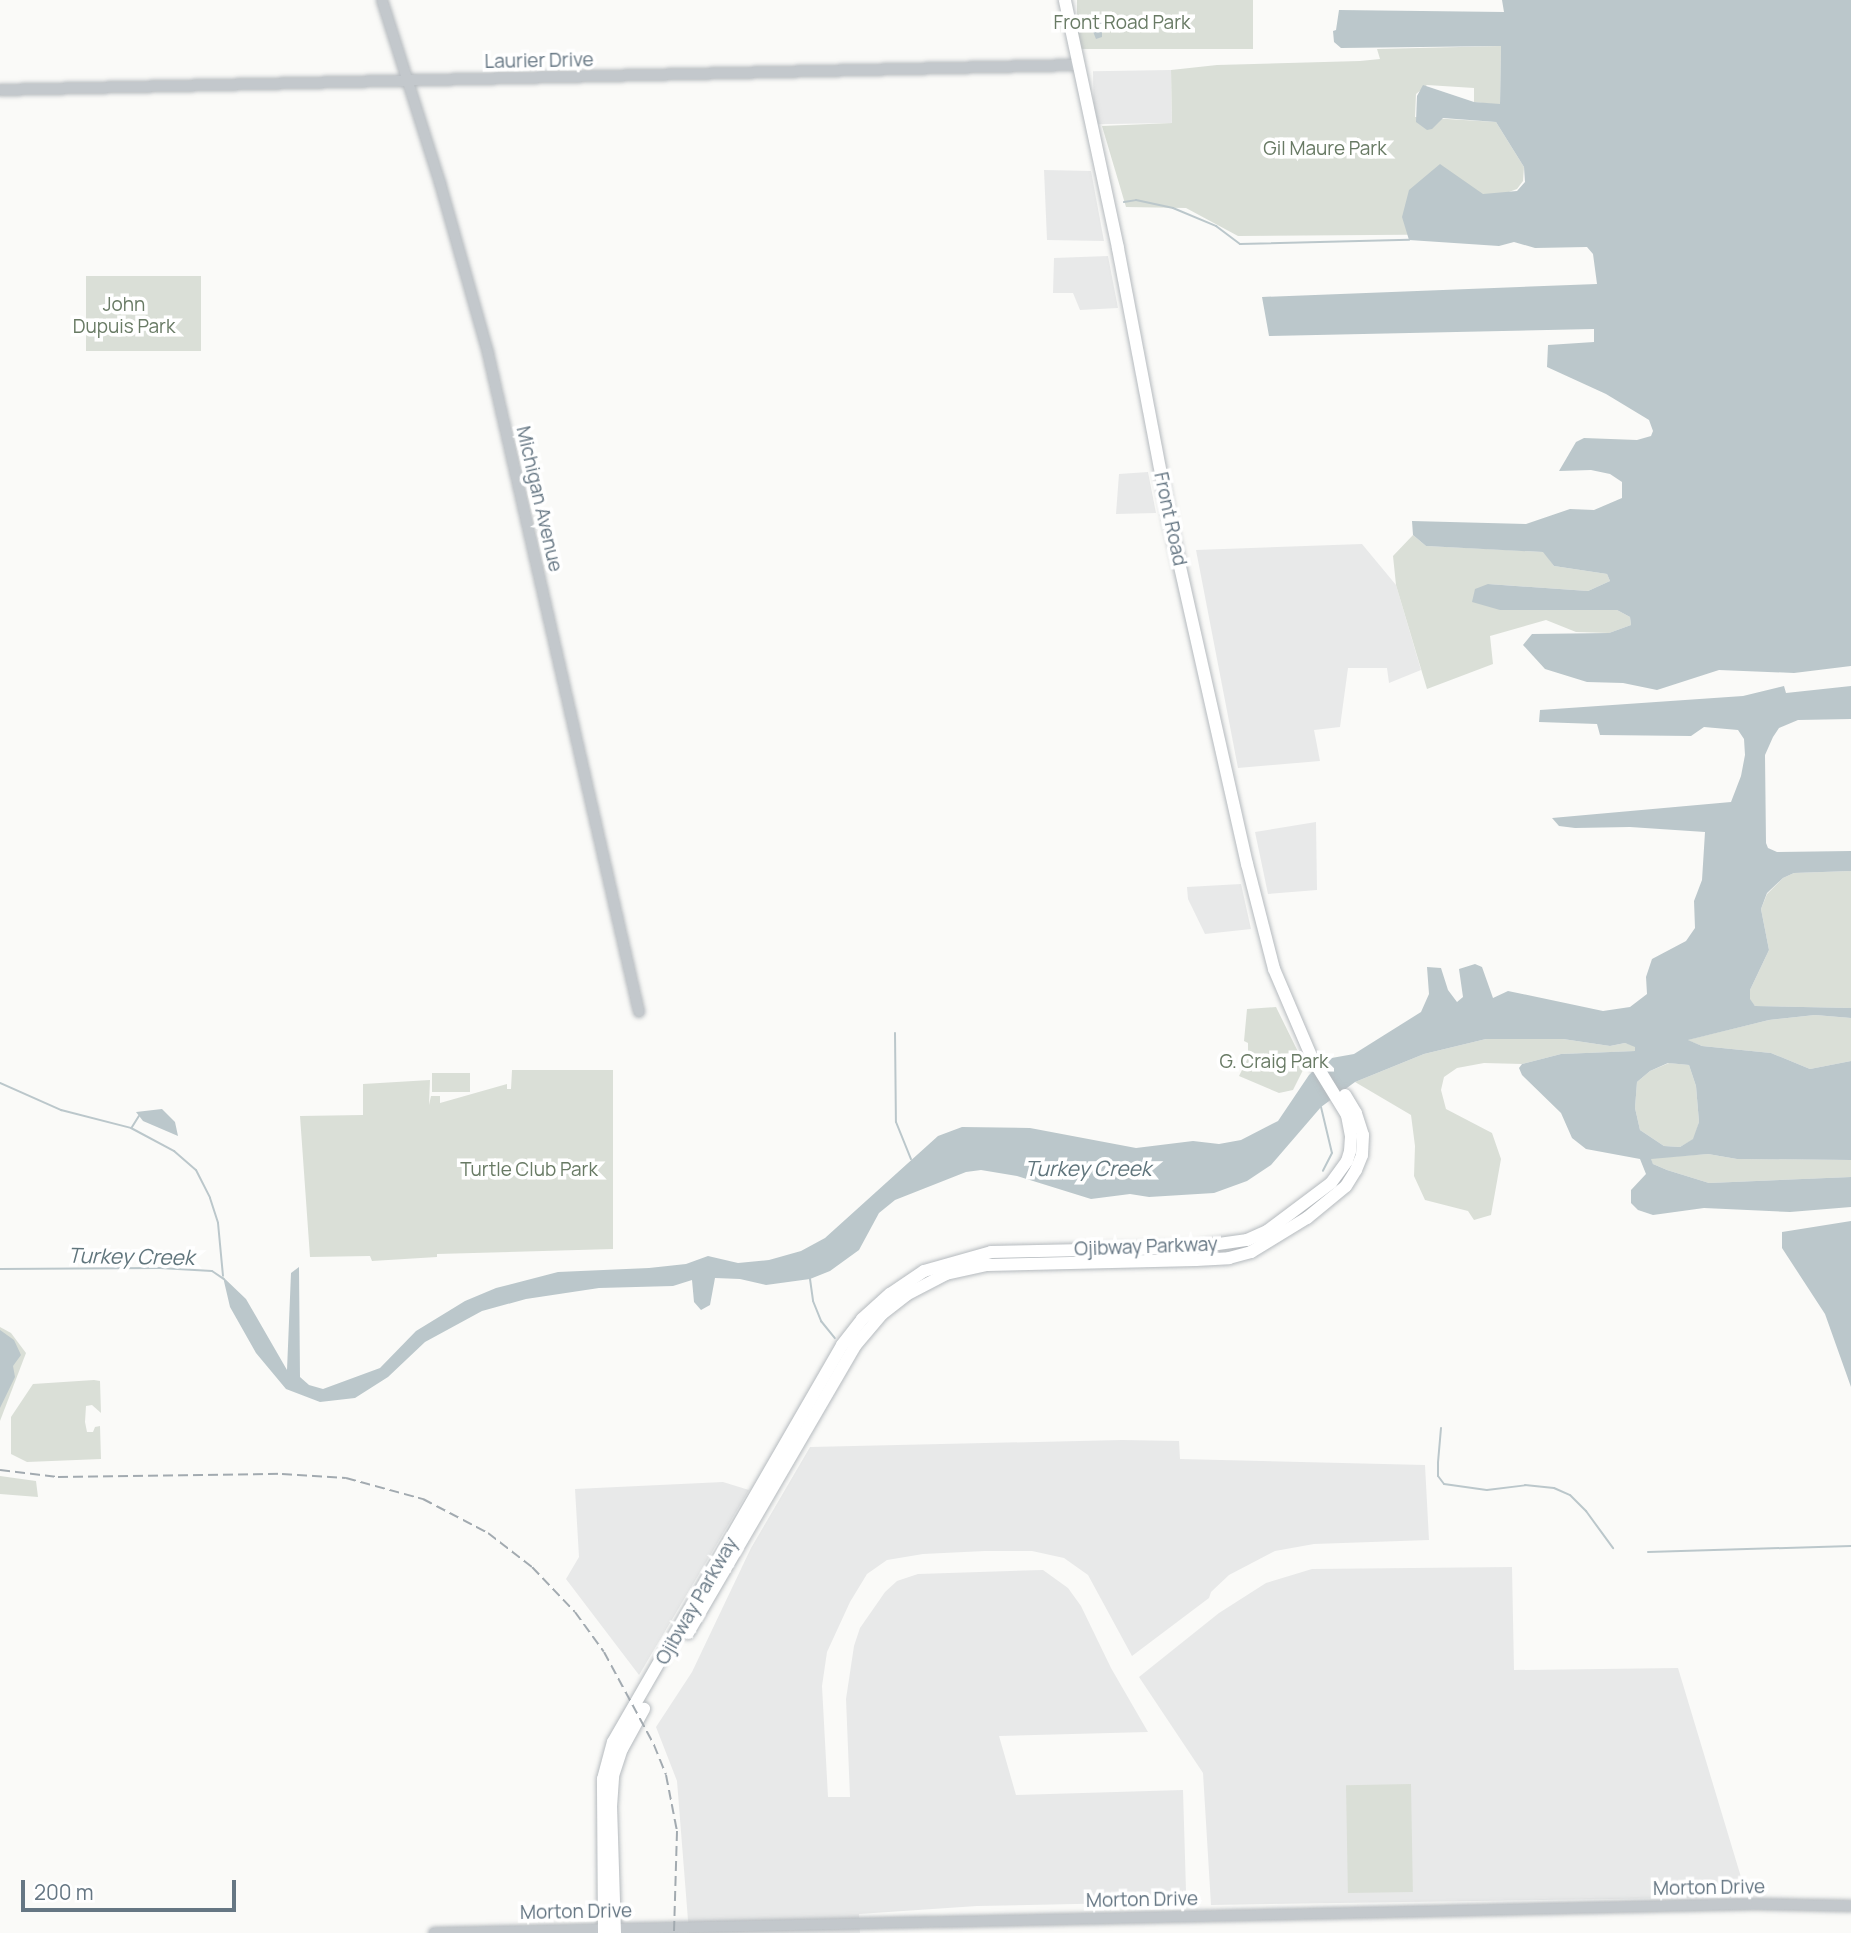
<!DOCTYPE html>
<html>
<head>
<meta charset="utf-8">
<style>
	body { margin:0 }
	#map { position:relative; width:1851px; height:1933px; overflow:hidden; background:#fafaf8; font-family:Manrope,sans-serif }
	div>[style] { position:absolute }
	.built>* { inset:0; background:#e8e9e9; transform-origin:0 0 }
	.green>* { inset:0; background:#dadfd7; transform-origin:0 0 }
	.water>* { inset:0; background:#bbc7cb }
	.stream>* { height:2px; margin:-1px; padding:0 1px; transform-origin:1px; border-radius:1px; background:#bbc7cb }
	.roads { filter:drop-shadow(0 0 2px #b5babe) drop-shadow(0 0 2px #b5babe) }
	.minor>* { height:10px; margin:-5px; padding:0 5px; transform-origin:5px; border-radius:5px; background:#c3c8cc }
	.major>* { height:12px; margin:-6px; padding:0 6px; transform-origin:6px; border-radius:6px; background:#fff }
	.rail>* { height:2px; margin-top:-1px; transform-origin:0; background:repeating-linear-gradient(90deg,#a2aab0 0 10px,transparent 0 15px) }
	span { translate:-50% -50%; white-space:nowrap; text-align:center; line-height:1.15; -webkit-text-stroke:7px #fff; paint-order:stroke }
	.park-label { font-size:19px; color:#687a64 }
	.street-label { font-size:19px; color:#657683 }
	.water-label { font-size:21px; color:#60757c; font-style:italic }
	.scale { position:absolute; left:21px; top:1880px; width:215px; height:32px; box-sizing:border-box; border:4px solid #657683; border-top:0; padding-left:9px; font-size:21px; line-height:24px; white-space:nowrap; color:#657683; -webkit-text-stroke:5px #fff; paint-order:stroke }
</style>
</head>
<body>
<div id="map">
	<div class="built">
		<i style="left:1171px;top:70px;width:53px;height:78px;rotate:89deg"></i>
		<i style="clip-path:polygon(1044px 170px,1091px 171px,1104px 241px,1047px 240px)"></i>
		<i style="clip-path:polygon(1108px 256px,1118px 308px,1080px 310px,1073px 293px,1053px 293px,1054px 258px)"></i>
		<i style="clip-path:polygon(1148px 472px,1156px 513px,1116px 514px,1119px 474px)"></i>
		<i style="clip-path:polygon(1362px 544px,1396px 585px,1421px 670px,1389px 683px,1387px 668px,1348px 668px,1340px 727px,1314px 730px,1320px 761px,1238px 768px,1196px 550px)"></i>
		<i style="clip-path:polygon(1316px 822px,1317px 890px,1268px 894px,1255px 832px)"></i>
		<i style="clip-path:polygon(1241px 884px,1251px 929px,1205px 934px,1188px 899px,1187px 887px)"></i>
		<i style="clip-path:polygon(1122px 1440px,1179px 1441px,1180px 1459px,1425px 1465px,1429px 1540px,1314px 1544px,1275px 1551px,1229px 1575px,1211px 1592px,1209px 1598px,1132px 1656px,1088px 1575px,1064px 1558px,1032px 1551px,985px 1551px,923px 1554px,887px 1560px,867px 1574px,850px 1602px,827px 1652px,822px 1686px,828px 1797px,850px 1797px,846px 1699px,854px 1646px,860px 1628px,885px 1592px,897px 1581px,918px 1574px,1043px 1570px,1068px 1588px,1081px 1606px,1111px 1668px,1148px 1732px,999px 1736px,1016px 1795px,1183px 1790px,1186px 1891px,1171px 1902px,977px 1906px,859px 1914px,860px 1933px,689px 1933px,677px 1781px,656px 1727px,692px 1672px,751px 1548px,810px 1447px)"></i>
		<i style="clip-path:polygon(723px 1482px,749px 1490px,639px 1675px,566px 1579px,579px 1557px,575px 1489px)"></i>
		<i style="clip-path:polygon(1512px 1567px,1514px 1670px,1678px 1668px,1747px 1897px,1211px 1905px,1203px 1773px,1139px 1677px,1219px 1613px,1266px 1583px,1312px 1569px)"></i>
	</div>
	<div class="green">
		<i style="left:1077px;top:0;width:176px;height:49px"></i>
		<i style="clip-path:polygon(1501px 46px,1500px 105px,1474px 102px,1474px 88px,1427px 85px,1416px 94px,1415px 117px,1496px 122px,1524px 167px,1523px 181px,1517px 189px,1506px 193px,1509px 234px,1238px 236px,1186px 208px,1126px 207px,1102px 126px,1172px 123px,1171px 70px,1217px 65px,1360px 61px,1380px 59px,1377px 49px)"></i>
		<i style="left:201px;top:276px;width:75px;height:115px;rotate:90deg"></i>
		<i style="clip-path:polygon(1413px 535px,1426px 546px,1544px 552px,1554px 566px,1607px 574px,1610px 581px,1588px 591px,1488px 584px,1500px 610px,1617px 610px,1630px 617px,1631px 625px,1609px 633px,1576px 632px,1546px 620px,1490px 636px,1493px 664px,1427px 689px,1396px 585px,1393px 556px)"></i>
		<i style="clip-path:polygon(1851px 871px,1851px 1008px,1755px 1006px,1750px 1000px,1750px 990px,1769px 950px,1761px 909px,1767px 894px,1783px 878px,1794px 873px)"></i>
		<i style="clip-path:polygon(1276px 1007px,1305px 1066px,1293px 1090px,1279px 1093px,1239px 1076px,1248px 1058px,1248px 1043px,1244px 1041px,1247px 1009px)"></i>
		<i style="clip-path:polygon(1815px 1015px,1851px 1018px,1851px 1061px,1810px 1069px,1771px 1053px,1702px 1046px,1687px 1040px,1769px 1020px)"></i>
		<i style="clip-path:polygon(1486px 1039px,1563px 1039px,1610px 1046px,1625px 1043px,1635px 1046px,1636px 1051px,1561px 1054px,1522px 1064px,1484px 1063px,1457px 1068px,1444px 1077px,1441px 1090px,1446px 1109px,1492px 1133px,1501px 1159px,1491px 1215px,1474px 1220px,1468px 1211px,1425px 1200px,1414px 1176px,1415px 1146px,1411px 1115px,1355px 1082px,1424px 1054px)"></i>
		<i style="clip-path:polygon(1669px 1063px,1689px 1065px,1696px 1086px,1699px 1122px,1694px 1139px,1680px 1147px,1664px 1146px,1640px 1130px,1635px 1108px,1637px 1082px,1650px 1071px)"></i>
		<i style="clip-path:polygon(512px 1070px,613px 1070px,613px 1249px,437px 1254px,437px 1257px,372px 1261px,370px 1256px,310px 1257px,300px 1116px,363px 1115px,363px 1084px,430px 1080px,429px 1105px,431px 1096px,440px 1096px,440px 1103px,507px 1084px,507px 1089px,511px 1089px)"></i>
		<i style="left:432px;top:1073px;width:38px;height:19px"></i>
		<i style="clip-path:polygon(1708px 1154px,1737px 1159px,1851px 1160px,1851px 1177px,1709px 1183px,1667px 1170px,1653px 1164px,1650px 1158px)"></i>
		<i style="clip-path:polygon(0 1327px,11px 1333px,26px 1353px,0 1421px)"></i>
		<i style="clip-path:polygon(94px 1380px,100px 1381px,101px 1413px,92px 1405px,86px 1406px,85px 1422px,87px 1432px,93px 1432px,95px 1427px,100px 1426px,101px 1459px,27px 1462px,11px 1454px,11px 1417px,33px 1384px)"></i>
		<i style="clip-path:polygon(0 1476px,36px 1481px,38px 1497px,0 1494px)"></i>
		<i style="left:1411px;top:1784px;width:108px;height:65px;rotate:89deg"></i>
	</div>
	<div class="water">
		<i style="clip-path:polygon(1502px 0,1851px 0,1851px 666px,1794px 673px,1719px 670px,1657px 690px,1623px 683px,1587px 682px,1545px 669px,1523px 645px,1532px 634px,1609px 633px,1631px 625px,1630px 617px,1617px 610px,1500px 610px,1472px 602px,1475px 589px,1488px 584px,1588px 591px,1610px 581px,1607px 574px,1554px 566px,1543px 552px,1426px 546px,1413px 535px,1412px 521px,1526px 524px,1570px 509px,1594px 510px,1622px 498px,1622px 482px,1610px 474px,1591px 470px,1559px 471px,1576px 442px,1584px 438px,1637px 440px,1651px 436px,1653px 431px,1649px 420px,1606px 394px,1547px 367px,1548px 345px,1594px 342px,1594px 329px,1269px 336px,1262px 297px,1597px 284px,1593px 254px,1587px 247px,1535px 248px,1514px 242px,1499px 246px,1409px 240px,1402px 217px,1409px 190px,1440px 164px,1483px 194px,1517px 191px,1525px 182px,1524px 167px,1496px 122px,1443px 118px,1432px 129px,1427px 130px,1416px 122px,1417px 96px,1423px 85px,1474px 102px,1500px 104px,1501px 46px,1341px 48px,1334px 42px,1333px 31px,1336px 30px,1339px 10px,1504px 12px)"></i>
		<i style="clip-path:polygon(1115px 13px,1117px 29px,1113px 29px,1111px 24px,1102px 26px,1102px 37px,1096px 39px,1088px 19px)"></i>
		<i style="clip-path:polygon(evenodd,1784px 686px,1786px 693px,1851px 686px,1851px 719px,1798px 720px,1779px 728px,1773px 737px,1765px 755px,1766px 843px,1768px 848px,1777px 852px,1851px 851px,1851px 871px,1794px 873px,1783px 878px,1767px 893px,1761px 909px,1769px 950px,1750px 990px,1750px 999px,1755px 1006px,1851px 1008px,1851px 1018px,1815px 1015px,1769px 1020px,1688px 1040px,1702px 1046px,1771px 1053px,1810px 1069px,1851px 1061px,1851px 1160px,1737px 1159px,1708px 1154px,1651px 1159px,1653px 1164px,1667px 1170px,1709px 1183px,1851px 1177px,1851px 1207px,1790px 1212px,1704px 1208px,1653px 1215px,1638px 1210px,1631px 1203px,1631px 1190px,1646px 1174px,1640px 1159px,1586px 1149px,1572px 1138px,1561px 1113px,1522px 1075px,1519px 1068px,1522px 1064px,1561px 1054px,1635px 1051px,1635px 1047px,1625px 1043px,1610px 1046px,1563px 1039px,1486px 1039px,1424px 1054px,1355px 1082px,1321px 1107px,1271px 1165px,1247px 1181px,1214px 1193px,1149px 1197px,1130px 1194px,1091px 1199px,1017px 1176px,981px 1170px,966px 1172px,895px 1200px,879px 1213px,859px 1250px,830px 1271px,810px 1279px,766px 1285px,740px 1279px,715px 1278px,710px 1305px,701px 1310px,694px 1302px,692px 1280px,673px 1286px,599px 1288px,526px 1299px,482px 1311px,425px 1342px,388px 1377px,355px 1398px,320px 1402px,286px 1389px,256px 1353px,230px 1307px,223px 1277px,246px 1299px,287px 1370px,291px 1273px,299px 1267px,300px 1377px,309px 1385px,323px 1389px,380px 1368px,416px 1331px,465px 1301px,496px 1288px,558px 1272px,649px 1268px,686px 1264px,708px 1256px,738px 1263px,769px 1260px,801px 1251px,825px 1238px,938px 1136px,962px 1127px,1030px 1128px,1136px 1148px,1193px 1141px,1219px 1144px,1241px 1140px,1278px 1121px,1309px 1075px,1326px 1059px,1354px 1054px,1421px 1012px,1429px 994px,1427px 967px,1441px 968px,1448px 990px,1457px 1002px,1463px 997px,1459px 969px,1475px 964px,1482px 967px,1493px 998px,1508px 991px,1603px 1011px,1630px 1007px,1647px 994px,1646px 977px,1652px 959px,1686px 941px,1695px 928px,1694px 901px,1702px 880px,1705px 832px,1630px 827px,1575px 828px,1559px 826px,1552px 818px,1731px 802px,1741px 776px,1745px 755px,1744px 739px,1738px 730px,1704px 727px,1691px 736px,1600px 735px,1597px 724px,1539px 722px,1540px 710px,1743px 696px,1784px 686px,1668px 1063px,1689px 1065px,1696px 1086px,1699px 1122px,1693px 1139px,1680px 1147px,1664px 1146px,1640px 1130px,1635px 1108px,1637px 1082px,1650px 1071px,1668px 1063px)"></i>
		<i style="clip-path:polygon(162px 1109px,175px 1122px,178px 1136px,143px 1121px,136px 1112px)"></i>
		<i style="clip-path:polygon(1851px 1221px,1851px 1387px,1825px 1314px,1782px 1248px,1782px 1232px)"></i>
		<i style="clip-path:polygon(0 1330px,14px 1340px,21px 1355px,13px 1366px,15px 1377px,0 1408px)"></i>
	</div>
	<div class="stream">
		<i style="left:1124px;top:202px;width:12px;rotate:-9deg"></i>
		<i style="left:1136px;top:200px;width:38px;rotate:12deg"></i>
		<i style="left:1173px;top:208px;width:47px;rotate:22.7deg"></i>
		<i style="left:1216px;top:226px;width:30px;rotate:37deg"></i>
		<i style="left:1240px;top:244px;width:169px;rotate:-1.4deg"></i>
		<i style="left:895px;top:1033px;width:89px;rotate:89.4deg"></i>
		<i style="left:896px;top:1122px;width:40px;rotate:68deg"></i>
		<i style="left:0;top:1083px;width:67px;rotate:23.9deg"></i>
		<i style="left:61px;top:1110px;width:72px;rotate:14.4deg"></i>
		<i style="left:131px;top:1128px;width:49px;rotate:28.1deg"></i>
		<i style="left:174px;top:1151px;width:29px;rotate:41deg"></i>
		<i style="left:196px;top:1170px;width:31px;rotate:63deg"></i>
		<i style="left:210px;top:1198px;width:26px;rotate:72deg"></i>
		<i style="left:218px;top:1223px;width:53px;rotate:84.6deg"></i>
		<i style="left:1321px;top:1107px;width:47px;rotate:76.6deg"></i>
		<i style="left:1332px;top:1153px;width:20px;rotate:117deg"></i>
		<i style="left:132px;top:1127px;width:13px;rotate:-58deg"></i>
		<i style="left:0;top:1269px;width:160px;rotate:-0.4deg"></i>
		<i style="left:160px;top:1268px;width:52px;rotate:3.3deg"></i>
		<i style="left:212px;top:1271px;width:14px;rotate:34deg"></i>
		<i style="left:810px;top:1279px;width:22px;rotate:82deg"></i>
		<i style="left:813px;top:1301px;width:22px;rotate:68deg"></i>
		<i style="left:821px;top:1321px;width:22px;rotate:51deg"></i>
		<i style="left:1441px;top:1428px;width:35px;rotate:95deg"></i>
		<i style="left:1438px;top:1463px;width:13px;rotate:90deg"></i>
		<i style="left:1438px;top:1476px;width:10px;rotate:53deg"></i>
		<i style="left:1444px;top:1484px;width:43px;rotate:7.9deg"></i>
		<i style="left:1487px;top:1490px;width:38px;rotate:-7deg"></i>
		<i style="left:1525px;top:1485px;width:29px;rotate:6deg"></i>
		<i style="left:1554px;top:1488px;width:17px;rotate:24deg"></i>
		<i style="left:1570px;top:1495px;width:23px;rotate:45deg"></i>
		<i style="left:1586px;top:1511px;width:46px;rotate:53.9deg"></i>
		<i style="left:1648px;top:1552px;width:203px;rotate:-1.7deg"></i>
	</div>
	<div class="roads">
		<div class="minor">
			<i style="left:382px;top:0;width:192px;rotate:72.4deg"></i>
			<i style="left:440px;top:183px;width:177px;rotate:74.2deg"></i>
			<i style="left:488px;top:353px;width:676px;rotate:77.09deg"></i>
			<i style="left:0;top:90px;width:1078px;rotate:-1.33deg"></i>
			<i style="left:434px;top:1933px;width:1322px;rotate:-1.26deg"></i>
			<i style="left:1756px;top:1904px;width:95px;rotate:1.2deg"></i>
		</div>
		<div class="major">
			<i style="left:688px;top:1633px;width:332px;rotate:-59.8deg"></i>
			<i style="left:855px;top:1346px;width:42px;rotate:-49.8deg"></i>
			<i style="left:882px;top:1314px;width:31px;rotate:-38deg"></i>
			<i style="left:906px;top:1295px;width:45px;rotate:-27.7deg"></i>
			<i style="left:946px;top:1274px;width:42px;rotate:-12.4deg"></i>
			<i style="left:987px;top:1265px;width:209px;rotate:-1.4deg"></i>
			<i style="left:1196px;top:1260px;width:33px;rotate:-3deg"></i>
			<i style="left:1229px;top:1258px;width:23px;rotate:-15deg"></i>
			<i style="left:1251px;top:1252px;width:66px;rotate:-31.3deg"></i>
			<i style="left:1307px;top:1218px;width:50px;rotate:-39.4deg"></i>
			<i style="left:1346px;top:1186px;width:19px;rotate:-58deg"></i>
			<i style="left:1356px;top:1170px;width:16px;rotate:-68deg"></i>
			<i style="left:1362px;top:1155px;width:20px;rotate:-87deg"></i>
			<i style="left:1363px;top:1135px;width:23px;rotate:-108deg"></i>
			<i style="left:1356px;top:1113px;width:21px;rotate:-121deg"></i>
			<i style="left:604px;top:1933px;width:154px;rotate:-90.4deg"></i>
			<i style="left:603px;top:1779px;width:38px;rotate:-75deg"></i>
			<i style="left:613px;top:1742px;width:458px;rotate:-60deg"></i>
			<i style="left:842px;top:1345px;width:33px;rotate:-52deg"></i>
			<i style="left:862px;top:1319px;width:38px;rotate:-42deg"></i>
			<i style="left:890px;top:1294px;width:41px;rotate:-34.1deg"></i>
			<i style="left:924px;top:1271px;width:70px;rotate:-15.8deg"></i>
			<i style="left:991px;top:1252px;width:199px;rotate:-1.2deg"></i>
			<i style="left:1190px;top:1248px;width:58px;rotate:-8deg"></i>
			<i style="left:1247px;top:1240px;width:22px;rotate:-24deg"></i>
			<i style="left:1267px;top:1231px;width:80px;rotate:-36.9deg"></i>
			<i style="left:1331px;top:1183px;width:27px;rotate:-54deg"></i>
			<i style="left:1347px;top:1161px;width:10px;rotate:-73deg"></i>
			<i style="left:1350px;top:1151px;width:15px;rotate:-86deg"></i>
			<i style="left:1351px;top:1136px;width:21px;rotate:-101deg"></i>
			<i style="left:1347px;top:1115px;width:67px;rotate:-121.6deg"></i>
			<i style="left:1312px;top:1058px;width:97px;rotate:-113.1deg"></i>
			<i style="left:1274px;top:969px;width:108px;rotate:-104.4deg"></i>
			<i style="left:1247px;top:864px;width:352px;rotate:-102.7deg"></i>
			<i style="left:1170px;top:521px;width:278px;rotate:-100.8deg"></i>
			<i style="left:1118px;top:248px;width:254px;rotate:-102.1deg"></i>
			<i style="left:615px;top:1933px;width:126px;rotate:-91.8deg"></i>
			<i style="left:611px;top:1807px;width:31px;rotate:-86deg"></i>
			<i style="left:613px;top:1776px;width:28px;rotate:-72deg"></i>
			<i style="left:622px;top:1749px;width:46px;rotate:-61.2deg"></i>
		</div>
	</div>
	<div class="rail">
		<i style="left:0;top:1470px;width:58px;rotate:6.9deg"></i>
		<i style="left:58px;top:1477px;width:224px;rotate:-0.8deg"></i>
		<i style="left:282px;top:1474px;width:64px;rotate:3.6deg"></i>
		<i style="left:346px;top:1478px;width:80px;rotate:15.3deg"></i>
		<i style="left:423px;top:1499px;width:73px;rotate:27.6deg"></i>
		<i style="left:488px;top:1533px;width:56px;rotate:37.7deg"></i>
		<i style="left:532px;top:1567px;width:62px;rotate:46.3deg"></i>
		<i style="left:575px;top:1612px;width:49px;rotate:54.1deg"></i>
		<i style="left:604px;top:1652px;width:106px;rotate:61.7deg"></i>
		<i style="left:654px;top:1745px;width:32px;rotate:68deg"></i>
		<i style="left:666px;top:1775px;width:57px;rotate:78.9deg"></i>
		<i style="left:677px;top:1831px;width:102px;rotate:91.7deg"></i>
	</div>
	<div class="park-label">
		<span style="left:1122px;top:23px">Front Road Park</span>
		<span style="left:1325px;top:149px">Gil Maure Park</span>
		<span style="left:124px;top:316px">John<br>Dupuis Park</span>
		<span style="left:1274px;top:1062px">G. Craig Park</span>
		<span style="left:529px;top:1170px">Turtle Club Park</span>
	</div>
	<div class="street-label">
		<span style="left:539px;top:61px;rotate:-1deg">Laurier Drive</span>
		<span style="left:539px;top:499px;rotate:77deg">Michigan Avenue</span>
		<span style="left:1170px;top:519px;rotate:78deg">Front Road</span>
		<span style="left:1146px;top:1247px;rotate:-2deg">Ojibway Parkway</span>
		<span style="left:697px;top:1601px;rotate:-60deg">Ojibway Parkway</span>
		<span style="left:1709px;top:1888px;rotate:-1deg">Morton Drive</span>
		<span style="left:1142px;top:1900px;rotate:-1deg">Morton Drive</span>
		<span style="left:576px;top:1912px;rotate:-1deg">Morton Drive</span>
	</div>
	<div class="water-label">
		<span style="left:1088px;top:1168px">Turkey Creek</span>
		<span style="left:131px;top:1256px;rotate:1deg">Turkey Creek</span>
	</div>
	<div class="scale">200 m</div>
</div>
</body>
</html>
